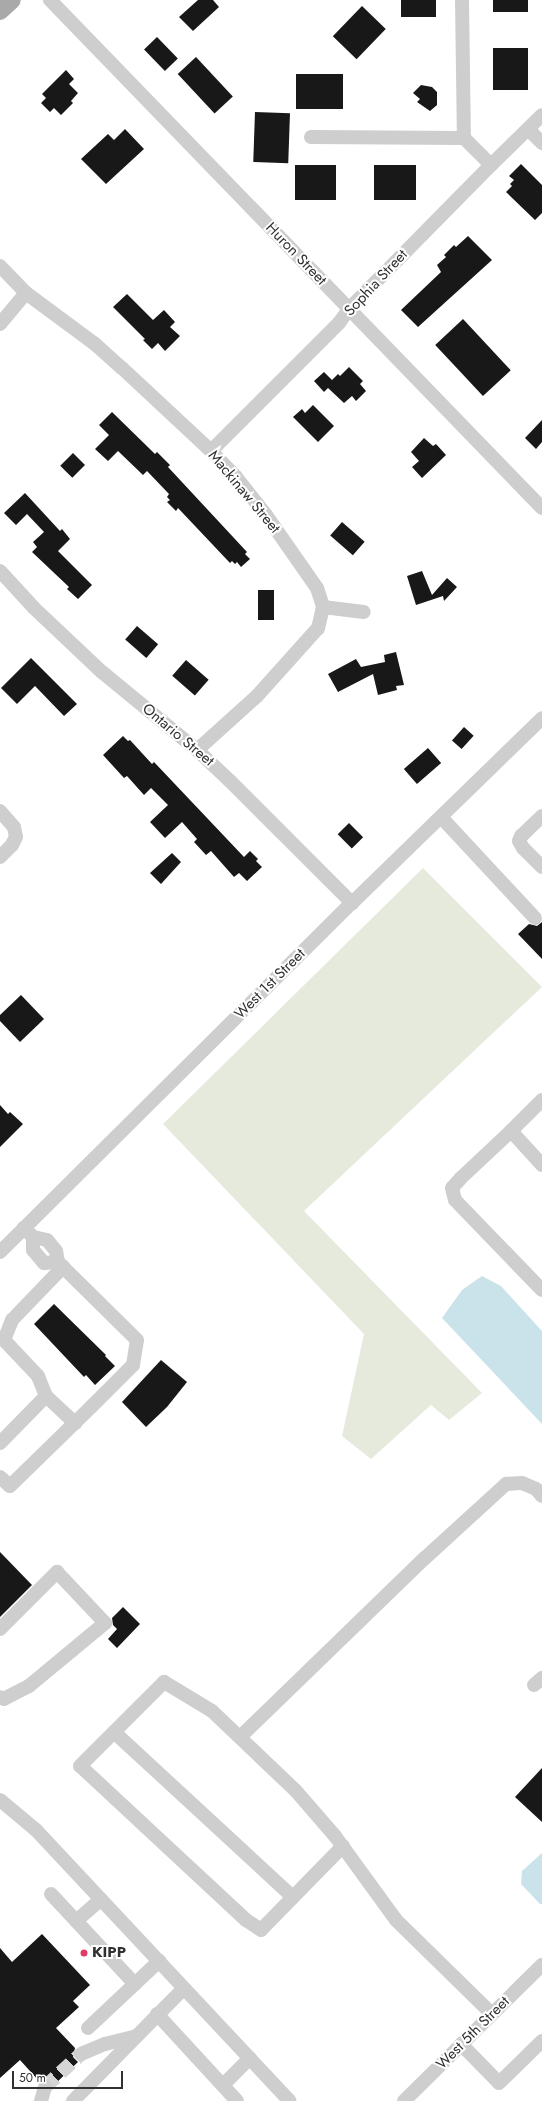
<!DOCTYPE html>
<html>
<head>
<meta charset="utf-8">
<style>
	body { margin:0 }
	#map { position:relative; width:542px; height:2101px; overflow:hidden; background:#fff; font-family:Jost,sans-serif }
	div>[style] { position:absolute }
	.green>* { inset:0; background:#e6eadd }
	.water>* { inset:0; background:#cae3ea }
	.building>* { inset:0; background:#181818; transform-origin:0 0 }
	.minor-tunnel>* { height:14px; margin-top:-7px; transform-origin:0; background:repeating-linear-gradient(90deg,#d6d6d6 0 14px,transparent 0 21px) }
	.minor>* { height:14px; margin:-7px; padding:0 7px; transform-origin:7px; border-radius:7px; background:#cecece }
	.major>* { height:18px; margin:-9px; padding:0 9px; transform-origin:9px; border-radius:9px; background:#a9a9a9 }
	.dots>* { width:11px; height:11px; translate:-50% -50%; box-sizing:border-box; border:2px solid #fff; border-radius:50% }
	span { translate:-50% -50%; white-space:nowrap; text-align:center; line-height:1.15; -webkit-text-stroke:4px #fff; paint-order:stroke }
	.street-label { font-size:15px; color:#313131 }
	.poi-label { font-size:15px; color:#313131; font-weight:700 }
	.left { translate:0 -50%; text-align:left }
	.scale { position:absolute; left:12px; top:2071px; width:111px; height:18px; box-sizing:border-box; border:2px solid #313131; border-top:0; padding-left:5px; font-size:12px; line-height:14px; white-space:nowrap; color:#313131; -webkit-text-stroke:3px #fff; paint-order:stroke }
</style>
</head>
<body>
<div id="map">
	<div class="green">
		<i style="clip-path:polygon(423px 868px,542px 987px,304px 1211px,482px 1393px,449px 1420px,431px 1405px,371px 1459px,342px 1436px,364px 1334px,163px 1124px)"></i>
	</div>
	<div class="water">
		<i style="clip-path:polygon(482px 1276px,501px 1286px,542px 1331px,542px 1424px,442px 1318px,462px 1290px)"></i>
		<i style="clip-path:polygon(542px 1853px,542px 1904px,540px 1904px,521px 1884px,522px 1871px)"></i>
	</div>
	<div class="building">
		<i style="clip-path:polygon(198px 0,213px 0,219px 7px,193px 31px,179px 17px)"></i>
		<i style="left:401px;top:0;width:35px;height:17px"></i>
		<i style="left:493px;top:0;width:35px;height:12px"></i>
		<i style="left:362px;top:6px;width:33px;height:42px;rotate:44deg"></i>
		<i style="left:157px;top:37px;width:30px;height:18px;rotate:46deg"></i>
		<i style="left:493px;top:48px;width:35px;height:42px"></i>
		<i style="left:196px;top:57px;width:54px;height:25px;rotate:47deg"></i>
		<i style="clip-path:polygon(66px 70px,74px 79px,69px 84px,78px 93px,71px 101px,73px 103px,61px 115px,54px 108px,50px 112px,41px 103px,46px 98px,42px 94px)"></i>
		<i style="left:296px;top:74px;width:47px;height:35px"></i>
		<i style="clip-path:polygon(421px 85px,432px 87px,437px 92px,437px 105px,430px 111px,417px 102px,420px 99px,413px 93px)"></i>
		<i style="left:255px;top:112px;width:35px;height:50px;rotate:2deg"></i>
		<i style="clip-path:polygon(125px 129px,144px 149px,106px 184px,81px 159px,108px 134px,114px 140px)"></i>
		<i style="clip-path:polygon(521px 164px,542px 185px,542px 213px,535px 220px,506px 192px,512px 186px,510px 184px,514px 180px,509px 176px)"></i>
		<i style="left:295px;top:165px;width:41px;height:35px"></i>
		<i style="left:374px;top:165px;width:42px;height:35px"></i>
		<i style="clip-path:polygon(468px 236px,492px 260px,418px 327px,401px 310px,441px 272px,437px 265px,446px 257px,444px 255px,454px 245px,456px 247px)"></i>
		<i style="clip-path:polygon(127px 294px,153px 320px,164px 310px,175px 322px,170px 327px,180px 336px,165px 351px,158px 343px,152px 349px,143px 340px,145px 339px,113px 307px)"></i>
		<i style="left:463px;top:319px;width:70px;height:38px;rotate:47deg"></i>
		<i style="clip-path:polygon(349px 367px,363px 381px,360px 384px,366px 391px,356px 401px,352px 396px,344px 403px,328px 388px,324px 392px,314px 381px,324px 372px,332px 380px,338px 374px,340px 376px)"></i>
		<i style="clip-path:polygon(313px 405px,334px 426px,318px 442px,293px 417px,302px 409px,305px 413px)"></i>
		<i style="clip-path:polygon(112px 412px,155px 454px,157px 452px,170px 465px,168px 467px,247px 552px,245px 554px,250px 559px,241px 567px,237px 562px,235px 564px,232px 561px,230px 563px,178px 508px,176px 511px,167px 502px,170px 500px,167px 497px,169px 494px,147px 471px,143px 475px,118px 451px,108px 461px,95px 449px,109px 435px,99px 425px)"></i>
		<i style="clip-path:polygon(542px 420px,542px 442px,536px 449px,525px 438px)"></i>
		<i style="clip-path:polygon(424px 438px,433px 446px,436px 444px,446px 455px,422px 478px,412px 467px,419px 461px,411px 452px)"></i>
		<i style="left:73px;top:453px;width:17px;height:18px;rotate:45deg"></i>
		<i style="clip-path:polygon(25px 493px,60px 531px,62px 529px,70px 539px,58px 551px,92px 585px,78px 599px,67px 589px,69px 587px,32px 552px,37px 547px,33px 542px,44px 532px,27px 514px,16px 525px,4px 513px)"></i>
		<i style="left:342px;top:522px;width:30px;height:18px;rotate:41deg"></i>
		<i style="clip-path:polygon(422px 571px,432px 595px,447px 578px,457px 587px,444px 601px,443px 596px,416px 605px,407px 576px)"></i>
		<i style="left:274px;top:590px;width:30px;height:16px;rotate:90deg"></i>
		<i style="left:137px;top:626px;width:28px;height:18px;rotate:41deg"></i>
		<i style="clip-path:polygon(396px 652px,404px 685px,396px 686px,397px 690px,378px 695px,373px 674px,338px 692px,328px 674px,356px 659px,361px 667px,385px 662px,384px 655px)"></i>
		<i style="clip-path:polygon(31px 658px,77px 704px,64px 716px,35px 686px,17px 704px,1px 688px)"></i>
		<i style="left:186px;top:660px;width:30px;height:21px;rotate:41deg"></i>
		<i style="left:464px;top:727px;width:13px;height:18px;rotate:42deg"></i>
		<i style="clip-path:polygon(123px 736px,128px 741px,130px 740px,152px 764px,154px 762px,244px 857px,250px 851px,258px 859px,256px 861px,262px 867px,247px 881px,239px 873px,234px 877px,211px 851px,206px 855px,194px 842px,197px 839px,182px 822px,165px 838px,150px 822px,168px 805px,151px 788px,144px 795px,127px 776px,124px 778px,103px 755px)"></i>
		<i style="left:428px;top:748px;width:20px;height:32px;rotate:49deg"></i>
		<i style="left:349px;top:823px;width:20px;height:16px;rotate:45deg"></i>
		<i style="clip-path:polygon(172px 853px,181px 862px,161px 884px,150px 873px)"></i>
		<i style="clip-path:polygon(542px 922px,542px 959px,518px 934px,529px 924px,537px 926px)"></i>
		<i style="clip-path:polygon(21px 995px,44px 1019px,20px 1042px,0 1021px,0 1015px)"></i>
		<i style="clip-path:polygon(0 1105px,8px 1114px,10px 1112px,23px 1124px,0 1147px)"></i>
		<i style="clip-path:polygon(54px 1304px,106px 1355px,105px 1356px,115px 1366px,95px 1385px,86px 1375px,84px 1377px,34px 1324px)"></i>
		<i style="clip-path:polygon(161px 1360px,187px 1382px,167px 1407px,146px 1427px,122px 1402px)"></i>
		<i style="clip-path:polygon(0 1552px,32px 1585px,0 1617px)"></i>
		<i style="clip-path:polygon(123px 1607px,140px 1624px,117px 1648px,108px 1639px,117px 1629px,113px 1625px,112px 1618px)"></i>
		<i style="clip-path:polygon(542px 1768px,542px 1822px,515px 1797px)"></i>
		<i style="clip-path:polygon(42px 1934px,90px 1985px,73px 2001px,79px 2007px,56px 2028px,75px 2048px,73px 2057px,78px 2062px,53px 2086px,48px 2079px,39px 2081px,20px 2060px,0 2078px,0 1948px,12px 1962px)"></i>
	</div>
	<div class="minor-tunnel">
		<i style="left:45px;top:2087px;width:49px;rotate:-42.5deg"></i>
	</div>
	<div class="minor">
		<i style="left:50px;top:0;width:707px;rotate:45.92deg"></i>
		<i style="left:462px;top:0;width:138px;rotate:89.2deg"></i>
		<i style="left:464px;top:138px;width:38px;rotate:45deg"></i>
		<i style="left:528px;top:129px;width:20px;rotate:45deg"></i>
		<i style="left:311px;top:137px;width:153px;rotate:0.4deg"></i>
		<i style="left:0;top:266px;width:37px;rotate:46deg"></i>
		<i style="left:26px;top:293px;width:86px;rotate:36.5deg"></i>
		<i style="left:95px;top:344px;width:36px;rotate:42deg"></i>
		<i style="left:122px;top:368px;width:122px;rotate:43deg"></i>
		<i style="left:211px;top:451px;width:36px;rotate:46deg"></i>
		<i style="left:236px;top:477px;width:48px;rotate:51.7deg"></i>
		<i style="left:266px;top:515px;width:89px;rotate:55.1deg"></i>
		<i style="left:317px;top:588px;width:20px;rotate:72deg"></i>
		<i style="left:323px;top:607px;width:22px;rotate:103deg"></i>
		<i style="left:318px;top:628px;width:91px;rotate:131.9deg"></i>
		<i style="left:257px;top:696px;width:81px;rotate:138deg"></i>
		<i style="left:0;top:324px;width:40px;rotate:-50deg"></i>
		<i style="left:211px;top:451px;width:181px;rotate:-45deg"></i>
		<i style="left:339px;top:323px;width:17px;rotate:-54deg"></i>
		<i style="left:349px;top:309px;width:202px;rotate:-45.4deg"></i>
		<i style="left:491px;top:165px;width:71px;rotate:-44.4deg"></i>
		<i style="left:0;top:571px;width:50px;rotate:47.4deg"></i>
		<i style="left:34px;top:608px;width:93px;rotate:43.3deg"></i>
		<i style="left:102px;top:672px;width:123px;rotate:39.4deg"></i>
		<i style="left:197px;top:750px;width:45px;rotate:43.2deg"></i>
		<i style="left:230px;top:781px;width:173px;rotate:45deg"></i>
		<i style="left:323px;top:607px;width:41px;rotate:7deg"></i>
		<i style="left:0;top:811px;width:21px;rotate:49deg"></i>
		<i style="left:14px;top:827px;width:10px;rotate:79deg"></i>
		<i style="left:16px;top:837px;width:9px;rotate:117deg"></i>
		<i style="left:12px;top:845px;width:17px;rotate:135deg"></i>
		<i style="left:542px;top:816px;width:29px;rotate:136deg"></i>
		<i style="left:521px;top:836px;width:5px;rotate:112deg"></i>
		<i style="left:519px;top:841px;width:8px;rotate:60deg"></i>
		<i style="left:523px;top:848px;width:27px;rotate:45deg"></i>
		<i style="left:441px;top:817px;width:138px;rotate:47.1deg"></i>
		<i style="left:542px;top:1100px;width:44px;rotate:135deg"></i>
		<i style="left:511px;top:1131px;width:46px;rotate:47.6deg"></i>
		<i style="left:511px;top:1131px;width:69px;rotate:136.8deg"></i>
		<i style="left:461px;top:1178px;width:13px;rotate:132deg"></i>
		<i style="left:452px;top:1188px;width:12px;rotate:76deg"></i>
		<i style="left:455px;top:1200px;width:125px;rotate:46deg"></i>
		<i style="left:33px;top:1237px;width:13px;rotate:90deg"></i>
		<i style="left:33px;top:1250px;width:17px;rotate:50deg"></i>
		<i style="left:44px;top:1263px;width:14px;rotate:-4deg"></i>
		<i style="left:0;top:1252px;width:496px;rotate:-44.8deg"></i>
		<i style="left:352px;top:903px;width:265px;rotate:-44.2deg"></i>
		<i style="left:46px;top:1396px;width:40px;rotate:43deg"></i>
		<i style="left:0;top:1443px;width:66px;rotate:-45.6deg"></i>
		<i style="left:46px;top:1396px;width:22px;rotate:-112deg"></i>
		<i style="left:38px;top:1376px;width:50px;rotate:-133.4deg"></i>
		<i style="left:4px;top:1340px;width:22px;rotate:-68deg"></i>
		<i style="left:12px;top:1320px;width:74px;rotate:-46.1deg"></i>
		<i style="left:0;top:1477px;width:13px;rotate:42deg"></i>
		<i style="left:10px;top:1486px;width:115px;rotate:-44.3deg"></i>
		<i style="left:92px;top:1406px;width:58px;rotate:-45deg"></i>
		<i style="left:133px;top:1365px;width:25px;rotate:-81deg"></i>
		<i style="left:137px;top:1340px;width:111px;rotate:-135.4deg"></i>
		<i style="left:58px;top:1262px;width:11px;rotate:-100deg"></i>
		<i style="left:56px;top:1251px;width:14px;rotate:-129deg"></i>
		<i style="left:47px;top:1240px;width:14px;rotate:-168deg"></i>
		<i style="left:33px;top:1237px;width:13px;rotate:-135deg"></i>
		<i style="left:0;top:1629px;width:81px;rotate:-45deg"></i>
		<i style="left:57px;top:1572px;width:70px;rotate:46.7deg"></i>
		<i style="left:105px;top:1623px;width:99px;rotate:140.3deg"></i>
		<i style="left:29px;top:1686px;width:28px;rotate:153deg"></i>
		<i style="left:4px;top:1699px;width:4px;rotate:-153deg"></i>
		<i style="left:534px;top:1685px;width:11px;rotate:-41deg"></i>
		<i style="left:114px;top:1732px;width:243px;rotate:42.7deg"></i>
		<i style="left:240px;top:1737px;width:257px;rotate:-44.1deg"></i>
		<i style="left:425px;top:1558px;width:110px;rotate:-42.4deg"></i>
		<i style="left:506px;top:1484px;width:16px;rotate:-4deg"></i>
		<i style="left:522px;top:1483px;width:15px;rotate:23deg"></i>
		<i style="left:536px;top:1489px;width:9px;rotate:49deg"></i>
		<i style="left:0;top:1800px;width:47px;rotate:39.8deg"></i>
		<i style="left:36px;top:1830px;width:371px;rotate:46.9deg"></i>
		<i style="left:343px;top:1846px;width:117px;rotate:134.3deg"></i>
		<i style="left:261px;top:1930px;width:18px;rotate:-146deg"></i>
		<i style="left:246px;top:1920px;width:226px;rotate:-137.1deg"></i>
		<i style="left:80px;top:1766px;width:119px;rotate:-45deg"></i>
		<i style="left:164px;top:1682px;width:56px;rotate:31.1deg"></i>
		<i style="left:212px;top:1711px;width:116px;rotate:43.6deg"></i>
		<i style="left:296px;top:1791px;width:60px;rotate:49.1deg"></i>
		<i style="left:335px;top:1836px;width:104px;rotate:54deg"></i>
		<i style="left:396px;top:1920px;width:134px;rotate:44.4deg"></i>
		<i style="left:51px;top:1894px;width:123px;rotate:47deg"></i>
		<i style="left:76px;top:1921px;width:33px;rotate:-41deg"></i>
		<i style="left:157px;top:2014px;width:118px;rotate:47.4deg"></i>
		<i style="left:88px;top:2028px;width:98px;rotate:-43.3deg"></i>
		<i style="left:461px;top:2044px;width:54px;rotate:45.7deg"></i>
		<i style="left:499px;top:2083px;width:60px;rotate:-44.3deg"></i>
		<i style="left:81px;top:2054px;width:26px;rotate:-23deg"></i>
		<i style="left:105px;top:2044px;width:32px;rotate:-14deg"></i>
		<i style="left:223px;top:2085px;width:38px;rotate:-45deg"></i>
		<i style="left:41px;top:2101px;width:15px;rotate:-74deg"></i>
		<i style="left:73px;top:2101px;width:158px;rotate:-45.5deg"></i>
		<i style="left:404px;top:2101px;width:194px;rotate:-44.6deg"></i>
	</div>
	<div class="major">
		<i style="left:0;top:11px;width:16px;rotate:-43deg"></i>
	</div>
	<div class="dots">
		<i style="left:84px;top:1953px;background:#df3c66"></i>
	</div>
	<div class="street-label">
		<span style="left:296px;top:254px;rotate:46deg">Huron Street</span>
		<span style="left:376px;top:283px;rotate:-47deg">Sophia Street</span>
		<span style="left:244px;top:492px;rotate:50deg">Mackinaw Street</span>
		<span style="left:178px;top:735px;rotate:40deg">Ontario Street</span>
		<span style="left:270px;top:984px;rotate:-45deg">West 1st Street</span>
		<span style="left:473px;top:2033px;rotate:-45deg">West 5th Street</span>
	</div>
	<div class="poi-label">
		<span class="left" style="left:92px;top:1953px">KIPP</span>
	</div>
	<div class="scale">50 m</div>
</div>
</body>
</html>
